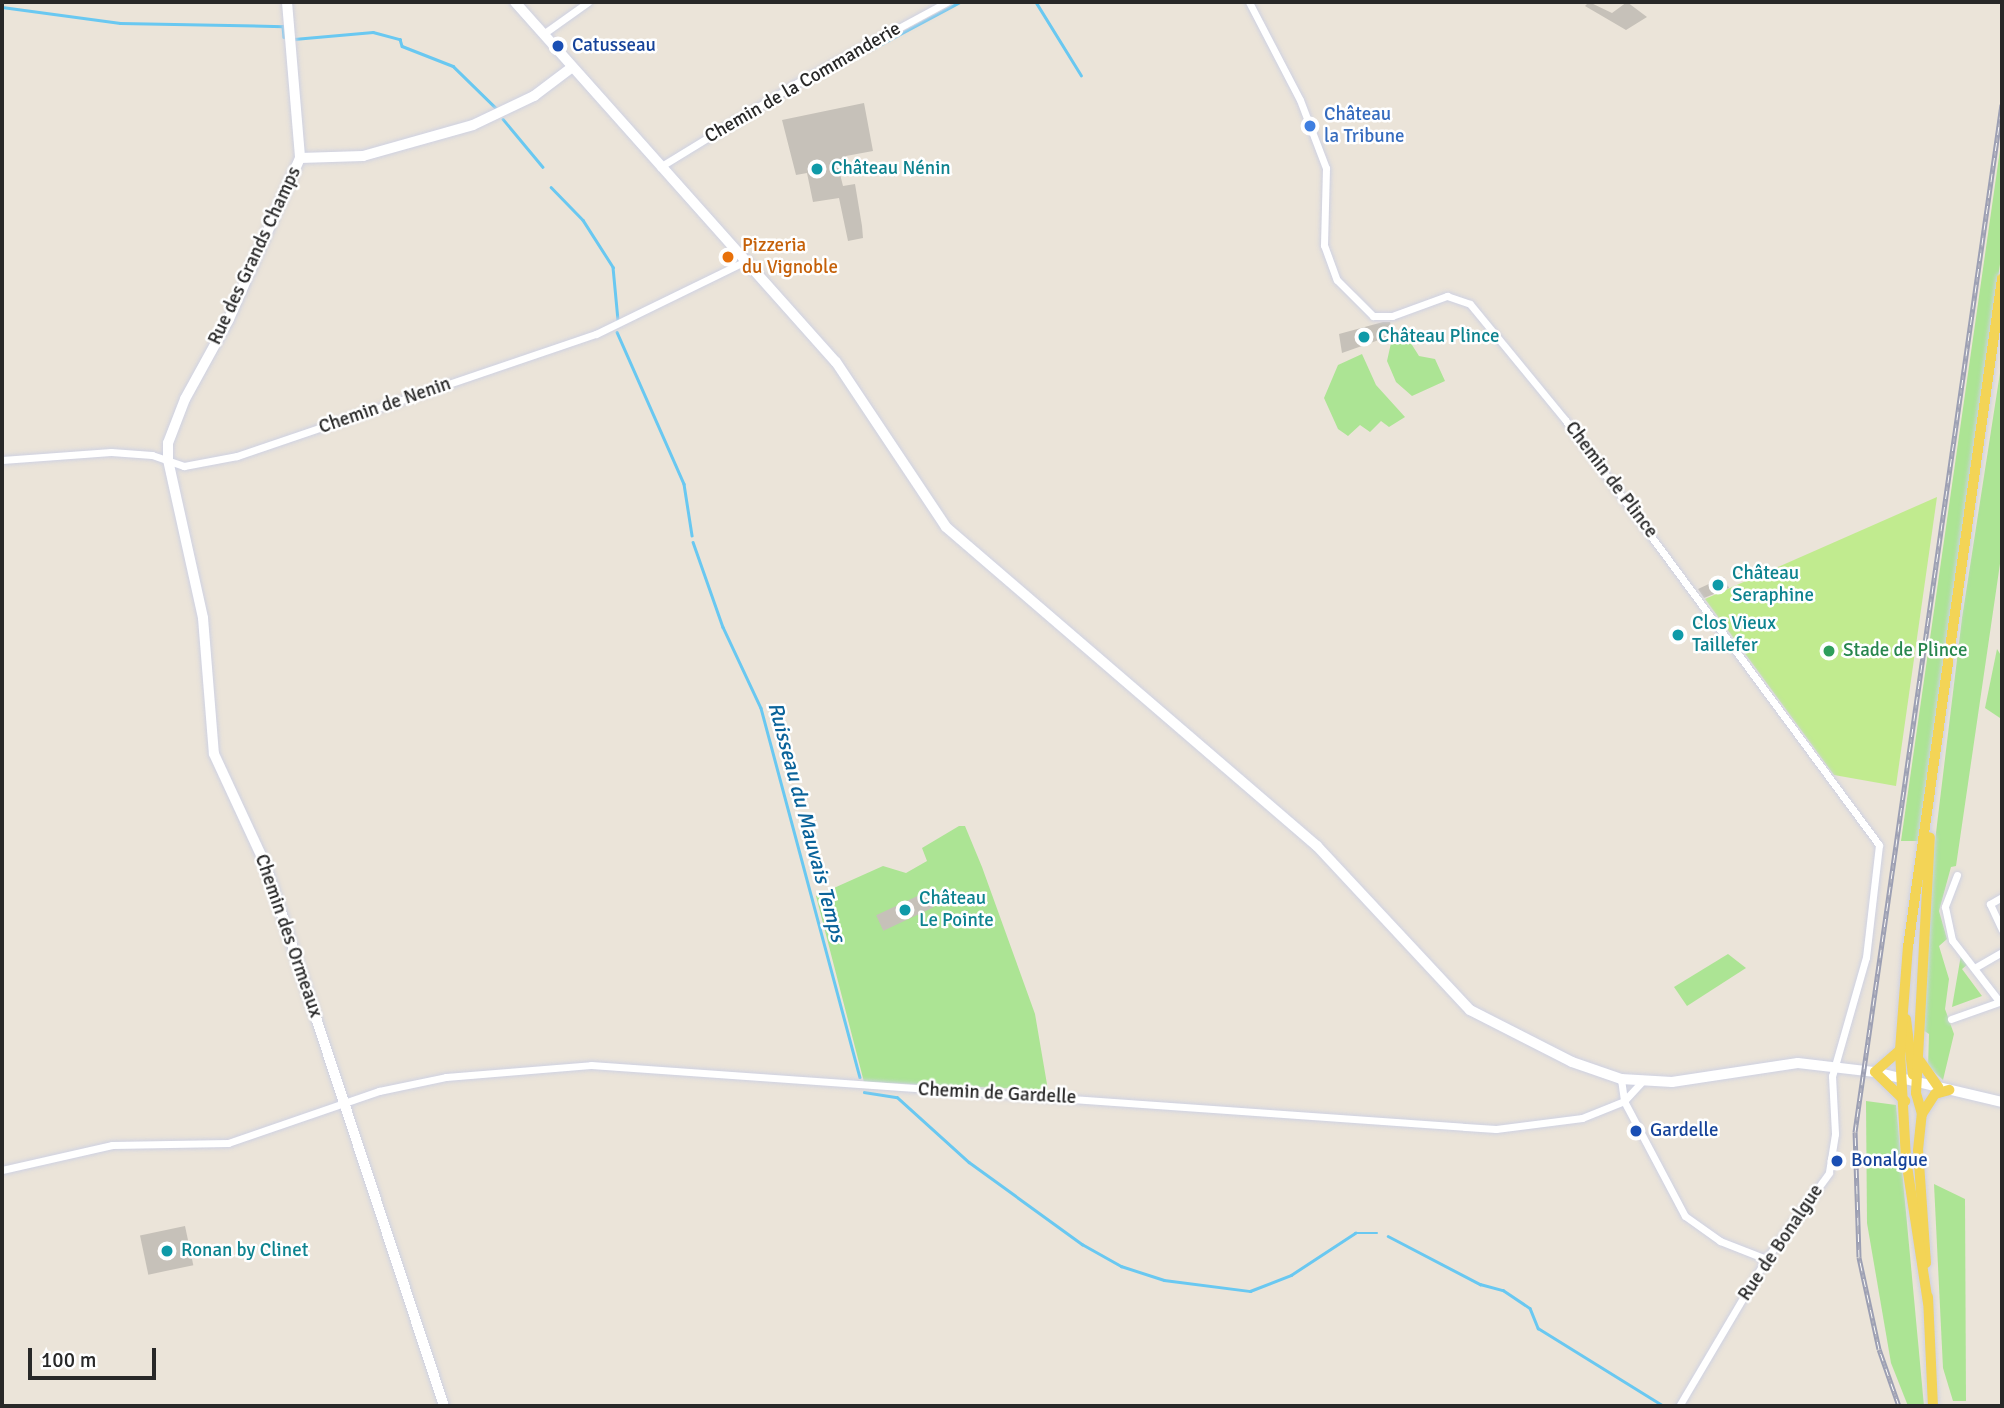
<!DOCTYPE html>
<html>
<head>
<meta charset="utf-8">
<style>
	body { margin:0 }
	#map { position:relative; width:2004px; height:1408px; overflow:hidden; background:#ebe4d9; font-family:Signika,sans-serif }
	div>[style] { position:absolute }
	.green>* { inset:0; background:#ace494 }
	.pitch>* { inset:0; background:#c1eb8f }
	.stream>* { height:2.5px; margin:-1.25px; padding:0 1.25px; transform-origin:1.25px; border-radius:1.25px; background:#69c8f1 }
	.building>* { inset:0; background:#c6c1b9; transform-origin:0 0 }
	.roads { filter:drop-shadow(0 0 2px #ced1e2) drop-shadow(0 0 2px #ced1e2) }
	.street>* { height:7px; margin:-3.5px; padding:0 3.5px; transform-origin:3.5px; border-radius:3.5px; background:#fff }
	.secondary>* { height:10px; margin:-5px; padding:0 5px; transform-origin:5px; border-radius:5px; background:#fff }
	.primary>* { height:10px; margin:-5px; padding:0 5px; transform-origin:5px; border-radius:5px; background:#f3d456 }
	.rail>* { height:5px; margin-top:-2.5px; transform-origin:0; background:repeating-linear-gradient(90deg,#fff 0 8px,#9c9fb3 0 16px); box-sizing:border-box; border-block:2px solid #9c9fb3 }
	.dots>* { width:19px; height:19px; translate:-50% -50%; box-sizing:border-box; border:4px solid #fff; border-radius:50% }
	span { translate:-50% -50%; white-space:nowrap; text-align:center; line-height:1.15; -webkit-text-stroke:5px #fff; paint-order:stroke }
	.transit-label { font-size:19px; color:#164399 }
	.left { translate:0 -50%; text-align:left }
	.street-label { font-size:19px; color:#282828 }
	.shop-label { font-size:19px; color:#366cbe }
	.culture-label { font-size:19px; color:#0d838f }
	.food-label { font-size:19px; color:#c56008 }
	.leisure-label { font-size:19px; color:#27864d }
	.water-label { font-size:21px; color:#0a639a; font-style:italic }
	.frame { position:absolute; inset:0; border:4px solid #282828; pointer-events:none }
	.scale { position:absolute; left:28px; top:1348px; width:128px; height:32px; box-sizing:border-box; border:4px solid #282828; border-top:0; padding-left:9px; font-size:21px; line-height:24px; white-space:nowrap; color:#282828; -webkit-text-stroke:5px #fff; paint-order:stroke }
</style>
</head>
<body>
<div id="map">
	<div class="green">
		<i style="clip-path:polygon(2002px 136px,2002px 250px,1918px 841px,1901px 841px)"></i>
		<i style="clip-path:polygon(1407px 337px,1419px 356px,1435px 359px,1445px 381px,1412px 396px,1396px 382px,1387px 361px,1391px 343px)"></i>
		<i style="clip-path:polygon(1362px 354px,1376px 385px,1405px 417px,1389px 427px,1381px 421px,1370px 432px,1360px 425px,1348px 436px,1338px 429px,1324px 398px,1338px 365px)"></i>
		<i style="clip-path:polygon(2002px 360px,2002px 550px,1956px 866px,1951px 867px,1939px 911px,1947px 939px,1939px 946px,1949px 979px,1945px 1009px,1954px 1034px,1943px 1080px,1928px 1066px,1929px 1034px,1923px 1030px,1932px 866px,1962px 618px)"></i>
		<i style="clip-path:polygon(1997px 649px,2002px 657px,2000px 718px,1985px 708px)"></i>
		<i style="clip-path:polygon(959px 826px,965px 826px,982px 867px,1035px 1014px,1048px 1090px,864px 1082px,816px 896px,883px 866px,906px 873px,927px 861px,922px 848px)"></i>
		<i style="clip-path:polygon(1728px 954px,1746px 968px,1687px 1006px,1674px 987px)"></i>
		<i style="clip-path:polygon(1961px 955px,1968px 964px,1962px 969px,1982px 996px,1952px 1007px)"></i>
		<i style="clip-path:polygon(1866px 1101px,1896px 1105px,1924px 1406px,1908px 1406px,1891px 1363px,1867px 1223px)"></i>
		<i style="clip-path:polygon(1934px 1184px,1965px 1199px,1966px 1401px,1953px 1401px,1943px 1368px)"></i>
	</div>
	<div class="pitch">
		<i style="clip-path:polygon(1937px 497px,1896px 786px,1834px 775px,1705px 599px)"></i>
	</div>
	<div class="stream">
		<i style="left:1036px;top:2px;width:86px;rotate:58.3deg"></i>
		<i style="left:2px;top:7px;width:119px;rotate:7.7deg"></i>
		<i style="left:120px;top:23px;width:163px;rotate:1.1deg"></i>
		<i style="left:283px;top:26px;width:11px;rotate:85deg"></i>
		<i style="left:294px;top:39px;width:79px;rotate:-5.1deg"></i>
		<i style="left:373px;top:32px;width:28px;rotate:15deg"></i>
		<i style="left:400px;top:39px;width:7px;rotate:74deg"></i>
		<i style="left:402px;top:46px;width:55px;rotate:21.4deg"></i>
		<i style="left:453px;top:66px;width:62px;rotate:44.3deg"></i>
		<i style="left:870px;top:50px;width:102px;rotate:-28.1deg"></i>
		<i style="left:503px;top:119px;width:62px;rotate:50.2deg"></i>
		<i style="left:551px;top:187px;width:46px;rotate:45.9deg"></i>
		<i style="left:583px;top:220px;width:56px;rotate:57.4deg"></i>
		<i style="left:613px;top:267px;width:53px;rotate:84.6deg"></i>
		<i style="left:617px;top:332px;width:166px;rotate:66.2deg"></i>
		<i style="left:684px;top:484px;width:52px;rotate:81.1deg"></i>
		<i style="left:693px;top:542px;width:90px;rotate:70.6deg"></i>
		<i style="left:723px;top:627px;width:89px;rotate:64.9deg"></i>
		<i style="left:761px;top:708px;width:382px;rotate:75deg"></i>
		<i style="left:864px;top:1092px;width:33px;rotate:9deg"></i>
		<i style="left:897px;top:1097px;width:97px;rotate:42.1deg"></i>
		<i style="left:969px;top:1162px;width:140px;rotate:36deg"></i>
		<i style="left:1082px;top:1244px;width:45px;rotate:29.4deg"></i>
		<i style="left:1121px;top:1266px;width:45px;rotate:18deg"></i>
		<i style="left:1164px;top:1280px;width:87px;rotate:7.3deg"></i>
		<i style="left:1250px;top:1291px;width:44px;rotate:-21.3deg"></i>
		<i style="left:1291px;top:1275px;width:77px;rotate:-33.3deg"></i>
		<i style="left:1355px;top:1233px;width:22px"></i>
		<i style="left:1388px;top:1236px;width:104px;rotate:27.6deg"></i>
		<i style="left:1480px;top:1284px;width:24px;rotate:15deg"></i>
		<i style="left:1503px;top:1290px;width:32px;rotate:34deg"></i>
		<i style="left:1530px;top:1308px;width:22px;rotate:68deg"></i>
		<i style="left:1538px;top:1328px;width:148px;rotate:31.8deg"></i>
	</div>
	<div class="building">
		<i style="clip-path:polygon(1589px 2px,1612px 13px,1627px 2px,1647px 17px,1626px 30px,1585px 6px)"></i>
		<i style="clip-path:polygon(864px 103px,873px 151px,846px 156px,848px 164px,838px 166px,843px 186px,855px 184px,862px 226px,863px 238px,848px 241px,839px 198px,813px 202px,807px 173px,796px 175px,782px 120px)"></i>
		<i style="clip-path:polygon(1383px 322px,1390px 322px,1393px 335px,1342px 353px,1339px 334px)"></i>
		<i style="clip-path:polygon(1724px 577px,1729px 588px,1704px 598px,1698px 589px)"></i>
		<i style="left:926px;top:892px;width:17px;height:55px;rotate:65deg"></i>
		<i style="left:185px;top:1226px;width:40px;height:46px;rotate:78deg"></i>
	</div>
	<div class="roads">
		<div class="street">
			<i style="left:1249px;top:2px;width:110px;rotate:62.5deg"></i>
			<i style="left:1300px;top:100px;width:73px;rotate:69.1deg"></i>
			<i style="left:1326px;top:168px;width:77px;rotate:91.5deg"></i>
			<i style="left:1324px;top:245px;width:37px;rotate:70deg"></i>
			<i style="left:1337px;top:280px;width:51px;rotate:45deg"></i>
			<i style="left:1373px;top:316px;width:19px"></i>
			<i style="left:1392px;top:316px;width:59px;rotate:-20deg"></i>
			<i style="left:1447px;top:296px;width:24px;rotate:19deg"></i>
			<i style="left:1470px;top:304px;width:151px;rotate:50.6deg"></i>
			<i style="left:1566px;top:421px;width:527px;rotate:53.56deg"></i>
			<i style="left:1879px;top:845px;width:113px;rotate:96.6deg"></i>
			<i style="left:1866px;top:957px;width:124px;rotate:105.9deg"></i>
			<i style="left:1832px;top:1076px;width:58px;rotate:87deg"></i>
			<i style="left:1835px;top:1134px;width:39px;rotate:99deg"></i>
			<i style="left:1829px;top:1173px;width:107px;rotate:126.2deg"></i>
			<i style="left:1766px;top:1259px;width:171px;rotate:120.6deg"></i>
			<i style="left:543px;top:34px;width:55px;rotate:-35.4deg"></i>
			<i style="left:660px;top:167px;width:161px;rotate:-31.5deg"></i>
			<i style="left:797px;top:83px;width:170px;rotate:-28.4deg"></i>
			<i style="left:2px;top:460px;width:109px;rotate:-4.2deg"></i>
			<i style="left:111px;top:452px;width:41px;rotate:4.2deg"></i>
			<i style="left:152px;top:455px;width:34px;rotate:19deg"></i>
			<i style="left:184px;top:466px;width:54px;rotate:-10.7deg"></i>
			<i style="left:237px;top:456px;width:379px;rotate:-18.8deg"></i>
			<i style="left:596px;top:334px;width:169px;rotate:-26deg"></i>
			<i style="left:1957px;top:875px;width:34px;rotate:111deg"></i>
			<i style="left:1945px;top:907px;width:34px;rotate:78deg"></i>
			<i style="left:1952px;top:940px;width:77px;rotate:52.4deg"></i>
			<i style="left:2002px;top:897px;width:14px;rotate:150deg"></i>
			<i style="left:1990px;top:904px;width:29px;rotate:65deg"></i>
			<i style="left:1976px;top:967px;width:30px;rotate:-30deg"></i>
			<i style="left:1951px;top:1019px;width:54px;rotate:-19.4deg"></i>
			<i style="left:1621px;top:1079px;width:22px;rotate:82deg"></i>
			<i style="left:1624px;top:1101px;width:130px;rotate:62.1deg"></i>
			<i style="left:1685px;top:1216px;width:43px;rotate:35.5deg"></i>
			<i style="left:1720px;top:1241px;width:49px;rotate:21.4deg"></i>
			<i style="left:2px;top:1170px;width:113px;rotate:-12.8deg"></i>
			<i style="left:112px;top:1145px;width:116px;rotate:-1deg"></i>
			<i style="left:228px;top:1143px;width:160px;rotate:-19deg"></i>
			<i style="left:379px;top:1091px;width:68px;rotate:-11.8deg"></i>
			<i style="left:446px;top:1077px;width:145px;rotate:-4.7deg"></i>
			<i style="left:591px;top:1065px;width:907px;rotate:4.05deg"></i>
			<i style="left:1496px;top:1129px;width:87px;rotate:-7.3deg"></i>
			<i style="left:1582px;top:1118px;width:45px;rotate:-22deg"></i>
			<i style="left:1624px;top:1101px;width:25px;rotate:-47deg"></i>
		</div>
		<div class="secondary">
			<i style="left:287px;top:2px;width:157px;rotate:85.2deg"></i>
			<i style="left:300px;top:158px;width:176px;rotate:113.8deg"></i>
			<i style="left:229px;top:319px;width:91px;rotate:118.8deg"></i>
			<i style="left:185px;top:399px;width:47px;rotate:111.1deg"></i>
			<i style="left:168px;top:443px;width:17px;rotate:90deg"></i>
			<i style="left:168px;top:460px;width:162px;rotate:77.5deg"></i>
			<i style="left:203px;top:618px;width:136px;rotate:85.4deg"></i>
			<i style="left:214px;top:754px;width:123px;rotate:65.1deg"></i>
			<i style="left:266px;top:866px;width:569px;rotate:71.76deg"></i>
			<i style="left:515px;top:2px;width:482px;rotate:48.3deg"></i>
			<i style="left:836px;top:362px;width:198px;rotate:56.3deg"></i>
			<i style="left:946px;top:527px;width:489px;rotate:40.7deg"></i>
			<i style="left:1317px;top:846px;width:224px;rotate:47deg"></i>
			<i style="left:1470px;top:1010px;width:114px;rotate:27deg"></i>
			<i style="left:1572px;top:1062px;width:52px;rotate:19.1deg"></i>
			<i style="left:1621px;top:1079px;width:51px;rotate:3.4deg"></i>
			<i style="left:1672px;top:1082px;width:127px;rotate:-8.6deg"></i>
			<i style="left:1798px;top:1063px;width:78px;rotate:6.7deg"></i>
			<i style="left:1875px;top:1072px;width:130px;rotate:13.3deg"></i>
			<i style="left:300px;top:158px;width:63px;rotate:-1.8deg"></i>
			<i style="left:363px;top:156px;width:114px;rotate:-15.7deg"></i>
			<i style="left:473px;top:125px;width:68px;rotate:-25.4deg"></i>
			<i style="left:534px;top:96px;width:46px;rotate:-37.1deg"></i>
		</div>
		<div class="primary">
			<i style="left:1906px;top:1019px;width:56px;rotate:82.9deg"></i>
			<i style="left:1900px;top:1050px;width:33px;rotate:139deg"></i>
			<i style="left:1875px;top:1072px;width:42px;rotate:44deg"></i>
			<i style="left:1920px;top:1061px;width:32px;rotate:55deg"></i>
			<i style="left:1922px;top:1114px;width:24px;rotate:-57deg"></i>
			<i style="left:1935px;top:1094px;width:15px;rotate:-16deg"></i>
			<i style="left:1926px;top:1263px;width:113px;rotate:-94deg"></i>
			<i style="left:1918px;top:1150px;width:36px;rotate:-84deg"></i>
			<i style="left:1922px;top:1114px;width:22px;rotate:-106deg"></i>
			<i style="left:1916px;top:1093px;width:256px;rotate:-86.9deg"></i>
			<i style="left:1928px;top:1297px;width:109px;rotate:87.4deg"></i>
			<i style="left:1928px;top:1303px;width:146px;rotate:-98.7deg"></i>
			<i style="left:1906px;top:1159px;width:109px;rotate:-93.2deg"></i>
			<i style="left:1900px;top:1050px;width:103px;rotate:-85.6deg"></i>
			<i style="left:1908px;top:947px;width:675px;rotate:-81.99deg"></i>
		</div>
	</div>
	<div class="rail">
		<i style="left:1899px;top:1406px;width:60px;rotate:-109.3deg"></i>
		<i style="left:1879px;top:1349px;width:94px;rotate:-102.3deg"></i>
		<i style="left:1859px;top:1257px;width:125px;rotate:-91.8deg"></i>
		<i style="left:1855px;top:1132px;width:1038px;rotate:-81.86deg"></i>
	</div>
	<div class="dots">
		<i style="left:558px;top:46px;background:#1a4fb4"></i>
		<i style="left:1310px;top:126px;background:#3f7fe0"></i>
		<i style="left:817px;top:169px;background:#0f9aa8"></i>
		<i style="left:728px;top:257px;background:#e8710a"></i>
		<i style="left:1364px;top:337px;background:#0f9aa8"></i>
		<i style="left:1718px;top:585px;background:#0f9aa8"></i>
		<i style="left:1678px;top:635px;background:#0f9aa8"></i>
		<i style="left:1829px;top:651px;background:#2e9e5b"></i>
		<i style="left:905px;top:910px;background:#0f9aa8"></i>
		<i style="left:1636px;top:1131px;background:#1a4fb4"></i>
		<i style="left:1837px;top:1161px;background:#1a4fb4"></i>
		<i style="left:167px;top:1251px;background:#0f9aa8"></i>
	</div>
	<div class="transit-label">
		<span class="left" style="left:572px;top:46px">Catusseau</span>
		<span class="left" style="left:1650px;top:1131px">Gardelle</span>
		<span class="left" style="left:1851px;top:1161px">Bonalgue</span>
	</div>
	<div class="street-label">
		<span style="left:803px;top:83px;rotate:-30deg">Chemin de la Commanderie</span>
		<span style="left:255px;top:256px;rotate:-65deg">Rue des Grands Champs</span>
		<span style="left:385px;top:406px;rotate:-19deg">Chemin de Nenin</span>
		<span style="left:1611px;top:480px;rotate:53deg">Chemin de Plince</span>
		<span style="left:288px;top:936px;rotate:71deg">Chemin des Ormeaux</span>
		<span style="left:997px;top:1094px;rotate:3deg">Chemin de Gardelle</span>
		<span style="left:1781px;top:1243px;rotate:-56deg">Rue de Bonalgue</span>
	</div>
	<div class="shop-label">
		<span class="left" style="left:1324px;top:126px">Château<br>la Tribune</span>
	</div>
	<div class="culture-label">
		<span class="left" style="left:831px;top:169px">Château Nénin</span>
		<span class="left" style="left:1378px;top:337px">Château Plince</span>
		<span class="left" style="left:1732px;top:585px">Château<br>Seraphine</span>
		<span class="left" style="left:1692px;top:635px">Clos Vieux<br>Taillefer</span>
		<span class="left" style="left:919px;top:910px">Château<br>Le Pointe</span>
		<span class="left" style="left:181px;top:1251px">Ronan by Clinet</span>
	</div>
	<div class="food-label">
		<span class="left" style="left:742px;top:257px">Pizzeria<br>du Vignoble</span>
	</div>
	<div class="leisure-label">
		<span class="left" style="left:1843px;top:651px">Stade de Plince</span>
	</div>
	<div class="water-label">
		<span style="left:807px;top:822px;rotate:75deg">Ruisseau du Mauvais Temps</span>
	</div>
	<div class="frame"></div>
	<div class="scale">100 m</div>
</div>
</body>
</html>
